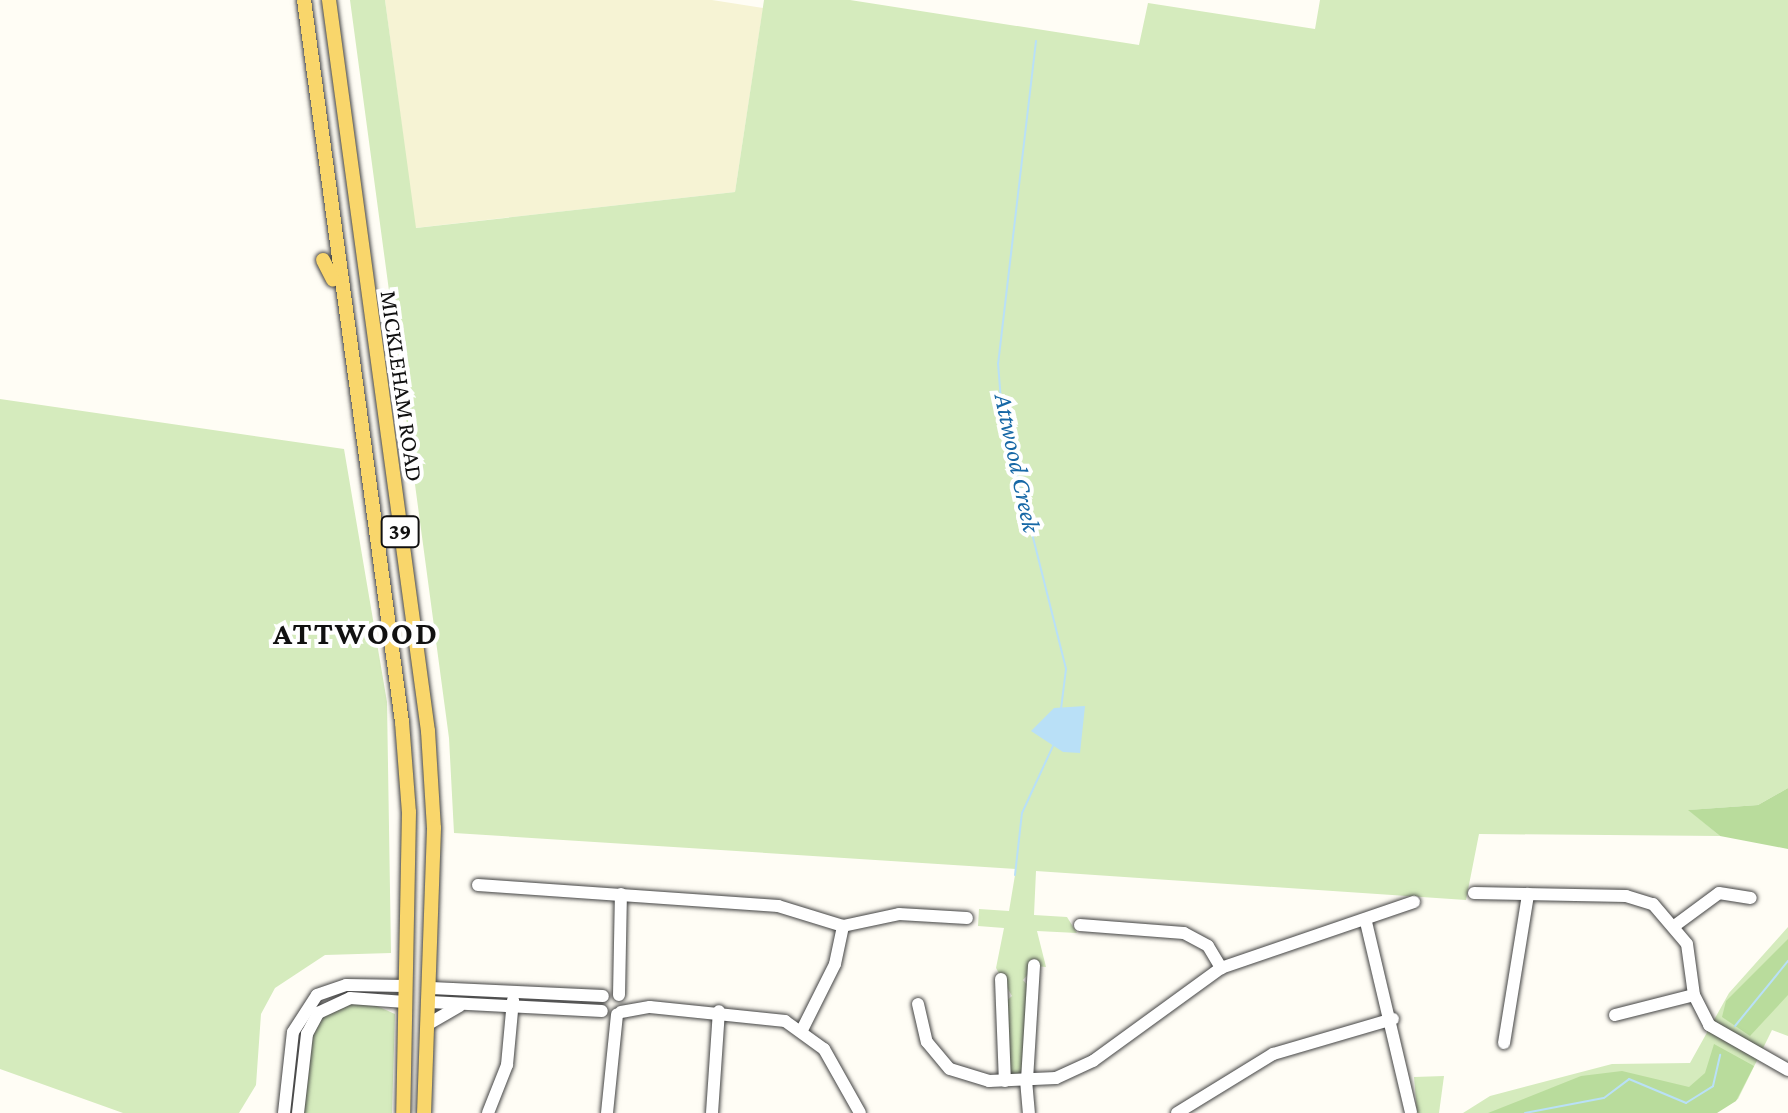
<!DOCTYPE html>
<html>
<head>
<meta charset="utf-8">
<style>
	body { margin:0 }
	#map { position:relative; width:1788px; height:1113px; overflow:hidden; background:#fffdf5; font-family:"Crimson Pro",serif }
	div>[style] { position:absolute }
	.farmland>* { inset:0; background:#f6f3d4 }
	.green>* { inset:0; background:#d5ebbd }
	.forest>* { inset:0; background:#b9dc9c }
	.water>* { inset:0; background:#b9e0f7 }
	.stream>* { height:2px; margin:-1px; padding:0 1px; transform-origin:1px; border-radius:1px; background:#b9e0f7 }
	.roads { filter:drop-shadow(0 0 2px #444) drop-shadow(0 0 2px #444) }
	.minor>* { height:12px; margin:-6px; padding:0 6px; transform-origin:6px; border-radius:6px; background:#fff }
	.major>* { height:14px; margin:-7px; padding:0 7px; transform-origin:7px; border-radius:7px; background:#f9d66b }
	span { translate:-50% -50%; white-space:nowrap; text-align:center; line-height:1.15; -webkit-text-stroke:8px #fff; paint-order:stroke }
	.shield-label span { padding:2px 6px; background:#fff; border:2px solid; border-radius:6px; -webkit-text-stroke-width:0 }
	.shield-label { font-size:22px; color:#111; font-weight:700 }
	.street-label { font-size:24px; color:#111 }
	.water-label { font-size:26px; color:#1768a6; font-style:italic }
	.district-label { font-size:32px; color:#111; font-weight:700; letter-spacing:2px }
</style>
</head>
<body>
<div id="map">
	<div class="farmland">
		<i style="clip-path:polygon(385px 0,712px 0,763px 8px,735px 192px,415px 228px)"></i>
	</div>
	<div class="green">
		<i style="clip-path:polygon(350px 0,385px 0,416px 228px,735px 192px,764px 0,850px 0,1139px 45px,1148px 3px,1315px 29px,1320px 0,1788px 0,1788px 788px,1758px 805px,1689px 810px,1720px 836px,1479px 834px,1466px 900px,1036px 871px,1034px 915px,1067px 917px,1077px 933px,1037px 931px,1046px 967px,1035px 966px,1023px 980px,1029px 987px,1023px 1077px,1009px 1078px,1004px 1003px,1012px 996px,996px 968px,1004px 928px,978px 926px,979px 909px,1009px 911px,1016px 869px,454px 833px,449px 738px)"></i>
		<i style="clip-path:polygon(0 399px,344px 449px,387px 702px,391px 953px,325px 955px,275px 988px,261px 1014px,256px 1085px,239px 1113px,123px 1113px,0 1069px)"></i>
		<i style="clip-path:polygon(1788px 927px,1788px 1036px,1772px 1030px,1738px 1099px,1715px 1113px,1463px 1113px,1490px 1096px,1612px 1064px,1690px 1063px,1729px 993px)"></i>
		<i style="clip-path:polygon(340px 1003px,370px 1003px,395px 1014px,392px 1113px,304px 1113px,313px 1036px,319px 1020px)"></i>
		<i style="clip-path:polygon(1444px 1076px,1439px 1113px,1417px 1113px,1414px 1077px)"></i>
	</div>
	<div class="forest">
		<i style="clip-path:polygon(1788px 788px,1788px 849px,1720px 836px,1688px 810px,1758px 805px)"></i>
		<i style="clip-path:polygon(1788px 939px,1788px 995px,1750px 1036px,1722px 1017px,1726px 1001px)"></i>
		<i style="clip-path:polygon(1714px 1044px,1754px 1066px,1736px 1101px,1717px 1113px,1488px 1113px,1581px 1076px,1622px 1071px,1689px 1087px,1705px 1073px)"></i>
	</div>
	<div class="water">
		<i style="clip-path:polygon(1085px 706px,1080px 753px,1063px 752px,1031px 731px,1054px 708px)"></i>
	</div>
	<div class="stream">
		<i style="left:1036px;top:41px;width:324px;rotate:96.7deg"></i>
		<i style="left:998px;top:363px;width:51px;rotate:85.5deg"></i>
		<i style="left:1002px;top:414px;width:263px;rotate:75.9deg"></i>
		<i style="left:1066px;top:669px;width:40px;rotate:97.1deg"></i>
		<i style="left:1015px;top:875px;width:62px;rotate:-83.6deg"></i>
		<i style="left:1022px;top:813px;width:74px;rotate:-65.2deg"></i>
		<i style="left:1735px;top:1026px;width:84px;rotate:-50.8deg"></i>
		<i style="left:1525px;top:1113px;width:80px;rotate:-10.8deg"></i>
		<i style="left:1604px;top:1098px;width:31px;rotate:-37deg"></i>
		<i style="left:1629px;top:1079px;width:62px;rotate:22.8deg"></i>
		<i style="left:1686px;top:1103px;width:32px;rotate:-32deg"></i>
		<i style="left:1713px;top:1086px;width:32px;rotate:-77deg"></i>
	</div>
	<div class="roads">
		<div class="minor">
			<i style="left:478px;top:885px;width:301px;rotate:4deg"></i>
			<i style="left:778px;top:906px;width:68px;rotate:17.1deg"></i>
			<i style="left:1474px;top:893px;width:152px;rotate:1.1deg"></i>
			<i style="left:1626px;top:896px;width:28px;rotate:17deg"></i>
			<i style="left:1653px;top:904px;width:52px;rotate:49.6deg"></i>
			<i style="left:1687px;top:944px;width:51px;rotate:82.2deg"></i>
			<i style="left:1694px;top:995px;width:34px;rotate:63deg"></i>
			<i style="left:1709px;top:1025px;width:91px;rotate:29.7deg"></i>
			<i style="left:1366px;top:922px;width:196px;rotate:76.7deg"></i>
			<i style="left:1677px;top:924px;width:52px;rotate:-36.4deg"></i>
			<i style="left:1719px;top:893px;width:32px;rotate:9deg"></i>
			<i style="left:1080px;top:925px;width:104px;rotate:4.4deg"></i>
			<i style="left:1184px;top:933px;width:27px;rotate:28deg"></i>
			<i style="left:1208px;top:946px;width:26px;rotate:59deg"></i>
			<i style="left:843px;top:926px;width:57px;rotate:-12.1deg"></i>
			<i style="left:899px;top:914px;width:68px;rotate:3.4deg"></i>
			<i style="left:1001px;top:979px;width:102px;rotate:87.8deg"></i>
			<i style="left:431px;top:988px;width:172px;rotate:2.7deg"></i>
			<i style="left:619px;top:995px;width:101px;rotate:-88.9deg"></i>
			<i style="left:430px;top:1002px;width:172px;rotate:3deg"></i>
			<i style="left:918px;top:1004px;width:39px;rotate:77deg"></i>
			<i style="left:927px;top:1042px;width:35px;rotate:50deg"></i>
			<i style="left:950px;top:1069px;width:41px;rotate:17.1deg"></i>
			<i style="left:989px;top:1081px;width:67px;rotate:-2.6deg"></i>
			<i style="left:1056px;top:1078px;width:41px;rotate:-24.7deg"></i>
			<i style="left:1093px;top:1061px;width:158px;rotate:-36deg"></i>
			<i style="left:1221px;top:968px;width:204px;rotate:-18.9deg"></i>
			<i style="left:621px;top:1012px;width:29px;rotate:-10deg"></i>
			<i style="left:650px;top:1007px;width:136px;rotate:5.9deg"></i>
			<i style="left:785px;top:1021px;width:48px;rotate:35.7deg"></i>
			<i style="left:824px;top:1049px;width:73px;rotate:60.6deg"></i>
			<i style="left:1615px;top:1015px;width:81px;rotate:-14.2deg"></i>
			<i style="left:430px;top:1023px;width:34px;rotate:-30deg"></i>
			<i style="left:802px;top:1030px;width:74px;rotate:-63.4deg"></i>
			<i style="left:835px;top:964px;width:39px;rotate:-78deg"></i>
			<i style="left:1504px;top:1043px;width:151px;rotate:-80.8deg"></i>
			<i style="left:1026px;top:1080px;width:33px;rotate:85deg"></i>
			<i style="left:1027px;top:1080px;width:115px;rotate:-86.5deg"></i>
			<i style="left:284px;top:1113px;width:81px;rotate:-83.7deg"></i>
			<i style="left:293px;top:1032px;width:44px;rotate:-57deg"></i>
			<i style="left:317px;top:995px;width:31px;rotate:-19deg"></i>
			<i style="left:346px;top:985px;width:60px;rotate:1deg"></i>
			<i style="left:298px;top:1113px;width:80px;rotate:-83.5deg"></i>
			<i style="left:307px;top:1034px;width:24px;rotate:-62deg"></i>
			<i style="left:318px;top:1013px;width:35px;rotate:-25deg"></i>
			<i style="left:350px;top:998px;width:55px;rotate:4.2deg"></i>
			<i style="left:488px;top:1113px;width:52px;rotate:-68.4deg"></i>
			<i style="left:507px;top:1065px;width:65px;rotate:-84.7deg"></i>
			<i style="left:607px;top:1113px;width:99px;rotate:-84.2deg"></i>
			<i style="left:712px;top:1113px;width:102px;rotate:-86.1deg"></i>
			<i style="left:1177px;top:1113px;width:113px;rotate:-31.6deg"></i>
			<i style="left:1273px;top:1054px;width:125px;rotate:-16.3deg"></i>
		</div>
		<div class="major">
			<i style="left:304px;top:0;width:729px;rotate:82.27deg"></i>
			<i style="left:402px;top:722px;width:90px;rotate:85.6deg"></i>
			<i style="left:409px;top:812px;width:301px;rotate:91.1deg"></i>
			<i style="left:329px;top:0;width:738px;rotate:82.29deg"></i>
			<i style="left:428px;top:731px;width:97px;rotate:86.5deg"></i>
			<i style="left:434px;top:828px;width:285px;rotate:92deg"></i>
			<i style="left:323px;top:260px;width:22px;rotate:63deg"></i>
		</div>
	</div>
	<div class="shield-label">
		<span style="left:400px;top:532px">39</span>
	</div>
	<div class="street-label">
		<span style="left:402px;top:386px;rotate:82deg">MICKLEHAM ROAD</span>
	</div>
	<div class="water-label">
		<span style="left:1017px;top:463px;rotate:78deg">Attwood Creek</span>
	</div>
	<div class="district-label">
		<span style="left:356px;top:633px">ATTWOOD</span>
	</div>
</div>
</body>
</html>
